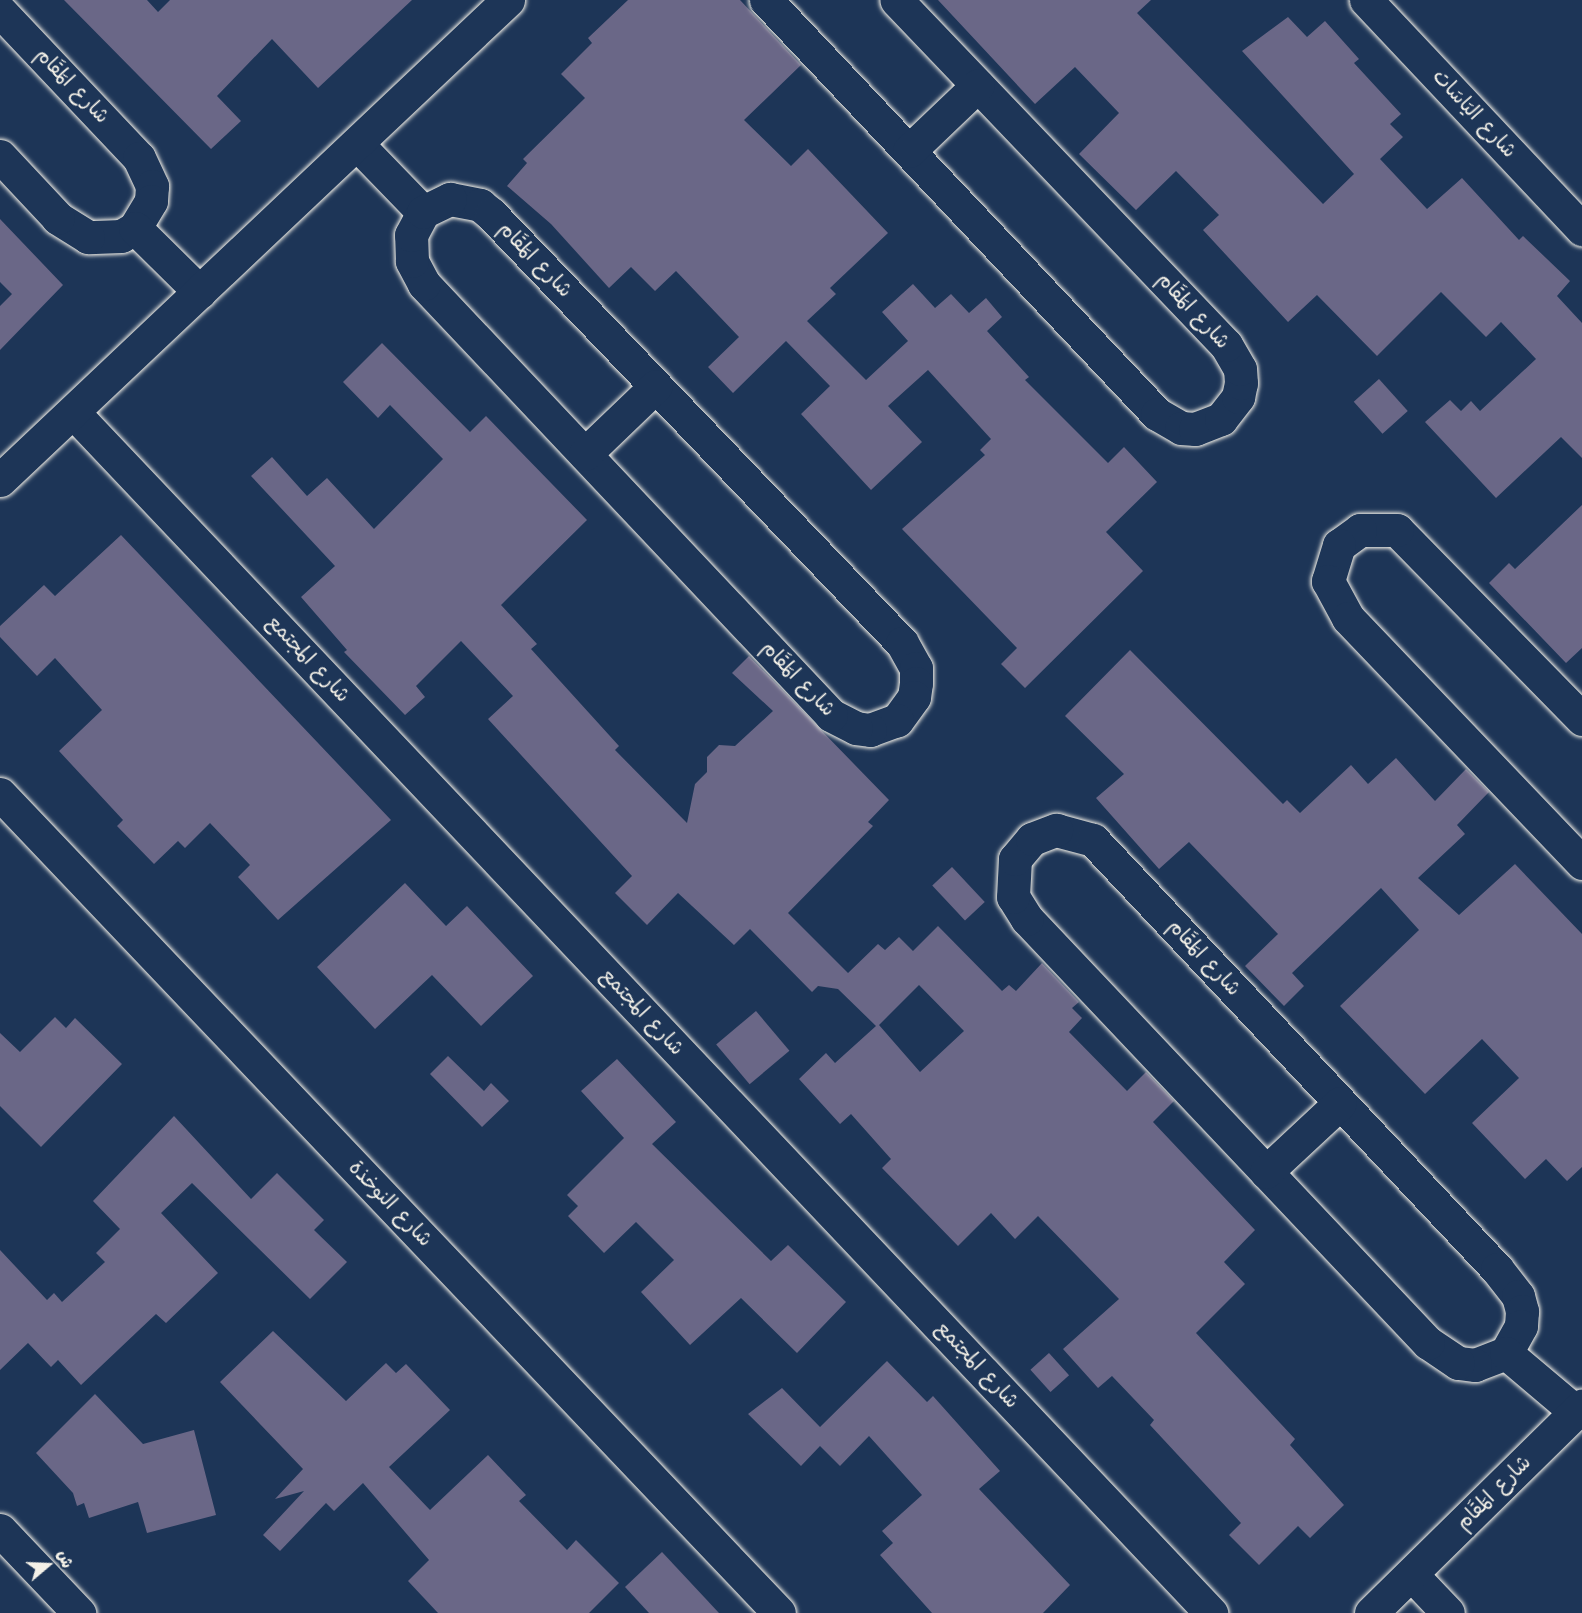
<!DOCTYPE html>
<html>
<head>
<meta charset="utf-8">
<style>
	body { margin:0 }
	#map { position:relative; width:1582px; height:1613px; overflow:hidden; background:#1d3557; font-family:"Architects Daughter","Playpen Sans Arabic",sans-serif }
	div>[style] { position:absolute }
	.building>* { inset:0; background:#6a6787; transform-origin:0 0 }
	.roads { filter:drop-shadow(0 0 2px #f4f1e8) drop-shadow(0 0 2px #f4f1e8) }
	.minor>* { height:33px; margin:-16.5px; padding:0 16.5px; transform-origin:16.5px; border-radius:16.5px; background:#1d3557 }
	span { translate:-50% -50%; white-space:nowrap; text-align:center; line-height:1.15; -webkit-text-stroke:5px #1d3557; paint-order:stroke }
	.street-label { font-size:20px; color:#f4f1e8 }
	.north { position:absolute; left:18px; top:1535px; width:60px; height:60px; -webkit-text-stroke:4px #1d3557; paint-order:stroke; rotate:71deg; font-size:16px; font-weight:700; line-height:24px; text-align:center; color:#f4f1e8 }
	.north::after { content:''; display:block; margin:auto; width:21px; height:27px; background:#f4f1e8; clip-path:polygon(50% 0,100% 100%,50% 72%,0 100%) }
</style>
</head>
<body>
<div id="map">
	<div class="building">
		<i style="clip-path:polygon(64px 0,147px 0,158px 12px,170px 0,412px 0,318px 88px,272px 39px,217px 96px,241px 121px,211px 149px)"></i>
		<i style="clip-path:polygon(628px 0,740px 0,801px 65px,744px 120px,791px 166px,808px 149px,888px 233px,830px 288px,836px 294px,807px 321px,866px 380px,908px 341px,882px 312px,913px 284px,935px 308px,951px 294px,969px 313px,986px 298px,1002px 317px,987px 331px,1029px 377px,1025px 380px,1108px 463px,1124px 447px,1157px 482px,1106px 532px,1143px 571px,1025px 688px,1001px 664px,1017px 648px,902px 529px,985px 455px,980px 450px,991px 439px,928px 370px,888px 406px,922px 442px,871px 490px,801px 414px,830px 386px,786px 341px,733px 393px,708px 367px,739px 337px,676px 271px,655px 291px,631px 267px,609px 288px,551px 224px,507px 186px,527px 163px,523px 159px,585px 98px,561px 74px,592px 43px,588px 38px)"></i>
		<i style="clip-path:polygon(938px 0,1151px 0,1137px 13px,1323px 204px,1354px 174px,1242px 51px,1288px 17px,1307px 37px,1325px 21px,1359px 59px,1354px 63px,1401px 114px,1390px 124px,1403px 137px,1380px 159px,1427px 209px,1462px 178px,1519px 240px,1523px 236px,1570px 281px,1557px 296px,1582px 323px,1582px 458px,1561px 437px,1496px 498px,1425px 422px,1450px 400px,1461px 411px,1471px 401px,1480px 411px,1536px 359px,1501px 322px,1486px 337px,1441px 292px,1377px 356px,1317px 295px,1288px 322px,1203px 230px,1219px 215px,1176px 171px,1136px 210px,1079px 154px,1119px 113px,1075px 67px,1035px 104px)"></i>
		<i style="clip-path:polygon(0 219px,63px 285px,0 350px,0 306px,12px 294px,0 282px)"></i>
		<i style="clip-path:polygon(evenodd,382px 343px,470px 432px,486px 416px,587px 520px,501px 605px,537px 644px,531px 649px,619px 746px,615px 750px,687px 823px,695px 784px,707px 772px,707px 757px,719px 745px,735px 746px,773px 711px,732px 673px,749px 656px,889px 800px,868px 822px,873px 826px,788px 913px,848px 973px,878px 944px,885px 950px,899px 937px,913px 951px,938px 926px,1002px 991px,1009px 985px,1016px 991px,1042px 963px,1079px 1002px,1072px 1008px,1082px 1018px,1069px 1032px,1127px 1091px,1146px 1072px,1174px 1101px,1153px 1122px,1255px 1230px,1224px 1262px,1245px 1284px,1196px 1333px,1295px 1439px,1290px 1445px,1344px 1505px,1310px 1538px,1298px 1526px,1259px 1565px,1229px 1535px,1241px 1523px,1150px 1425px,1154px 1420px,1112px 1376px,1098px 1388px,1063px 1349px,1119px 1299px,1038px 1216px,1015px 1239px,991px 1213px,958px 1246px,882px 1168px,891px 1159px,851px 1114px,840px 1124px,799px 1079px,826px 1053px,835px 1063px,876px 1026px,838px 989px,818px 986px,812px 992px,750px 929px,734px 945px,678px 893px,647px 925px,615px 893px,632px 876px,488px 719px,513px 696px,461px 641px,416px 686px,425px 697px,405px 715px,344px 652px,347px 650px,301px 597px,335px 566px,251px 476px,272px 457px,307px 496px,327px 478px,374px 529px,443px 459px,390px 405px,378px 418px,343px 382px,382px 343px,919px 985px,964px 1031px,920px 1072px,879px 1025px,919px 985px)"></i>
		<i style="left:1379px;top:379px;width:43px;height:34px;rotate:48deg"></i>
		<i style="clip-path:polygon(1582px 505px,1582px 648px,1566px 663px,1489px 583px,1509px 563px,1515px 569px)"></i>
		<i style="clip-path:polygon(121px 535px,391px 820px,278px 920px,238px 877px,250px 865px,210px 823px,185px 848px,178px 841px,154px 864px,117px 826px,123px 820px,59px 751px,102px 710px,55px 658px,37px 676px,0 637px,0 626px,44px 585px,55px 596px)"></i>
		<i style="clip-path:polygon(1130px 650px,1283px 804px,1287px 800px,1300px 813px,1351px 765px,1368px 784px,1396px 758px,1435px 801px,1466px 769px,1489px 792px,1457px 825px,1465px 834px,1418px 878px,1459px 915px,1515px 864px,1582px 934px,1582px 1167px,1567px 1181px,1546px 1159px,1525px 1179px,1472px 1123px,1519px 1078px,1482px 1039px,1425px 1094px,1340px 1006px,1419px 930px,1381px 888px,1292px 973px,1304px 986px,1284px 1006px,1245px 966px,1278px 934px,1189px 842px,1159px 869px,1096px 798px,1124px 774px,1065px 716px)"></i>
		<i style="left:952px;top:867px;width:48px;height:27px;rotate:47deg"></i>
		<i style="clip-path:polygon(405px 883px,446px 926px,467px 906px,533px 976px,481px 1026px,432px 975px,375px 1029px,317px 967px)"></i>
		<i style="left:756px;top:1011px;width:52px;height:52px;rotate:50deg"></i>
		<i style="clip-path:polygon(55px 1017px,66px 1028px,75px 1018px,122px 1064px,41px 1147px,0 1106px,0 1033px,20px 1052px)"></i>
		<i style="clip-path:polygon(448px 1056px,484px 1091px,491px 1083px,509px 1101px,482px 1127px,430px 1074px)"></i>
		<i style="clip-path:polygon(617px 1059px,676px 1122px,652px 1144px,771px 1261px,788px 1245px,846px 1302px,797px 1353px,741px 1298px,690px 1345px,641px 1292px,674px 1260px,636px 1222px,604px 1253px,568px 1216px,578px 1206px,567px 1195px,624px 1138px,581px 1091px)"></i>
		<i style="clip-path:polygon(174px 1116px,251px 1199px,277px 1173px,324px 1220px,314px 1230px,347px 1262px,310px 1299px,192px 1183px,161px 1213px,218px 1273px,166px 1323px,156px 1314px,81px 1385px,58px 1360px,51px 1367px,28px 1343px,0 1370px,0 1250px,47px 1300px,54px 1293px,62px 1302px,105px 1262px,96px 1253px,120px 1229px,93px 1201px)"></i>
		<i style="clip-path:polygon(273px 1331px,346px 1401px,386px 1363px,396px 1373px,406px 1364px,450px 1410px,389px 1467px,430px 1510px,488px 1455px,526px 1495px,519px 1501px,567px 1550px,576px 1540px,619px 1583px,589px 1613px,438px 1613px,408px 1581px,429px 1560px,363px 1483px,334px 1511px,326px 1503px,280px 1551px,263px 1535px,304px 1491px,275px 1499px,303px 1469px,220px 1382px)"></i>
		<i style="left:1049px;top:1353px;width:30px;height:25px;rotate:48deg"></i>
		<i style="clip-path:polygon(887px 1361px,927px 1402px,933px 1396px,1000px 1471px,979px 1489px,1070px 1585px,1043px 1613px,932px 1613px,880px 1555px,893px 1543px,882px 1531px,922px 1495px,869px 1436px,840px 1466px,820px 1446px,801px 1466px,748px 1414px,782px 1388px,820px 1427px)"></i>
		<i style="clip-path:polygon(95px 1394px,143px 1444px,194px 1430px,216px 1515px,147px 1533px,138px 1502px,89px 1518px,84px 1503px,77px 1506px,73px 1493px,36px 1453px)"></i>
		<i style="clip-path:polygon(662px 1552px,719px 1613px,649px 1613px,625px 1587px)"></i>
	</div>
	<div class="roads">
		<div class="minor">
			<i style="left:766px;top:0;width:569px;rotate:46.64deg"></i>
			<i style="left:1157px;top:414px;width:28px;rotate:30deg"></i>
			<i style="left:1181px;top:428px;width:14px;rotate:4deg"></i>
			<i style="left:1195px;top:429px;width:28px;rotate:-21deg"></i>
			<i style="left:1221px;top:419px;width:28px;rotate:-52deg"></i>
			<i style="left:1238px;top:397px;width:14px;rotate:-78deg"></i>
			<i style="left:1241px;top:383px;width:14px;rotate:-94deg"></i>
			<i style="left:1240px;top:369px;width:28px;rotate:-120deg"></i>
			<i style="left:1226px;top:345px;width:477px;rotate:-133.7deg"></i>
			<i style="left:1366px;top:0;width:315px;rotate:46.7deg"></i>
			<i style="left:0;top:11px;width:202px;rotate:46.6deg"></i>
			<i style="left:139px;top:158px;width:31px;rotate:65deg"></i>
			<i style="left:152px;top:186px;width:15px;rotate:94deg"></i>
			<i style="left:151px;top:201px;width:31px;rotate:121deg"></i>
			<i style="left:135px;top:228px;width:16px;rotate:150deg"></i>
			<i style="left:121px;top:236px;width:33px;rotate:178deg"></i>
			<i style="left:88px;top:237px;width:36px;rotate:-148deg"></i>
			<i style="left:58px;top:218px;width:85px;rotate:-133.1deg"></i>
			<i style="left:357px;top:144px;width:95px;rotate:45.9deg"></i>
			<i style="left:909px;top:151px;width:95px;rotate:-43.7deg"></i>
			<i style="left:450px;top:199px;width:31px;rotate:11deg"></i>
			<i style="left:480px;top:205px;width:14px;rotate:39deg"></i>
			<i style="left:491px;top:214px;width:594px;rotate:46.23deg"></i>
			<i style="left:902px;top:643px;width:29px;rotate:61deg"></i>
			<i style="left:916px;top:668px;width:15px;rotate:90deg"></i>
			<i style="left:916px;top:683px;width:14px;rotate:98deg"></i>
			<i style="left:914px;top:697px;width:29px;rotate:126deg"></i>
			<i style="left:897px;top:720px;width:29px;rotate:160deg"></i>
			<i style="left:870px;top:730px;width:14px;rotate:-172deg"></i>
			<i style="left:856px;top:728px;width:28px;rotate:-153deg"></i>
			<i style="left:831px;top:715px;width:593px;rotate:-133.36deg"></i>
			<i style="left:424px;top:284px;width:26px;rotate:-118deg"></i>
			<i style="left:412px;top:261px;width:26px;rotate:-92deg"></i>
			<i style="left:411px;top:235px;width:26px;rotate:-62deg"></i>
			<i style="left:423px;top:212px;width:30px;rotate:-26deg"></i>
			<i style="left:135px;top:228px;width:91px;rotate:44.6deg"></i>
			<i style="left:73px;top:412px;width:1655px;rotate:46.54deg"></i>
			<i style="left:585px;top:454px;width:98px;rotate:-43.8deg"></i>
			<i style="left:0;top:480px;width:699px;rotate:-43.38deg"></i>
			<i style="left:1582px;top:719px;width:264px;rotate:-134.4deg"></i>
			<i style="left:1397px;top:530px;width:37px;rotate:180deg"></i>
			<i style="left:1360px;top:530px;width:26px;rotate:144deg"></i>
			<i style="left:1339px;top:545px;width:38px;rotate:107deg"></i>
			<i style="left:1328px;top:581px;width:42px;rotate:61.6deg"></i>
			<i style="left:1348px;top:618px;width:339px;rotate:46.3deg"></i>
			<i style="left:0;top:794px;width:1130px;rotate:46.43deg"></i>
			<i style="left:1056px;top:830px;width:38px;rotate:15deg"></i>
			<i style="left:1093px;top:840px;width:589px;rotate:46.72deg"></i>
			<i style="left:1497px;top:1269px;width:34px;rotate:52deg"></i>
			<i style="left:1518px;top:1296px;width:16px;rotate:75deg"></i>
			<i style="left:1522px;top:1311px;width:15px;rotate:94deg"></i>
			<i style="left:1521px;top:1326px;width:31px;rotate:119deg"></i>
			<i style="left:1506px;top:1353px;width:33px;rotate:159deg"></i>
			<i style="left:1475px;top:1365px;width:17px;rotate:-173deg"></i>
			<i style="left:1458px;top:1363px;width:36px;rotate:-146deg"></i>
			<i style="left:1428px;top:1343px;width:584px;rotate:-133.4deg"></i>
			<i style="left:1027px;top:919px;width:26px;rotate:-122deg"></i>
			<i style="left:1013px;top:897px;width:38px;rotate:-87deg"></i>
			<i style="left:1015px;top:859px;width:26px;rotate:-50deg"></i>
			<i style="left:1032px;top:839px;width:26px;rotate:-21deg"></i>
			<i style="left:1266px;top:1172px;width:101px;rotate:-43deg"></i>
			<i style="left:1506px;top:1353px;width:92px;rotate:40.1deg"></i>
			<i style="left:0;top:1530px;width:115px;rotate:46.4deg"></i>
			<i style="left:1412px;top:1575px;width:52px;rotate:46.5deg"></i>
			<i style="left:1371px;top:1613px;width:296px;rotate:-44.5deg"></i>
		</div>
	</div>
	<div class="street-label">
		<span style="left:72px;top:86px;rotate:46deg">شارع المَقَام</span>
		<span style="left:1474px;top:114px;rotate:47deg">شارع اليَاسَات</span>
		<span style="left:535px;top:260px;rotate:46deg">شارع المَقَام</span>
		<span style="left:1193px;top:311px;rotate:47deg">شارع المَقَام</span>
		<span style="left:308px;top:659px;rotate:47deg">شارع المجتمع</span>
		<span style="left:798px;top:679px;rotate:46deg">شارع المَقَام</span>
		<span style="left:1204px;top:958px;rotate:47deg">شارع المَقَام</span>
		<span style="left:642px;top:1012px;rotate:47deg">شارع المجتمع</span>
		<span style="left:390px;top:1204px;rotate:46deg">شارع النوخذة</span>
		<span style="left:977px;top:1365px;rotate:47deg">شارع المجتمع</span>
		<span style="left:1494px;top:1493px;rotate:-45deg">شارع المَقَام</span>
	</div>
	<div class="north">ش</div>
</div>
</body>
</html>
